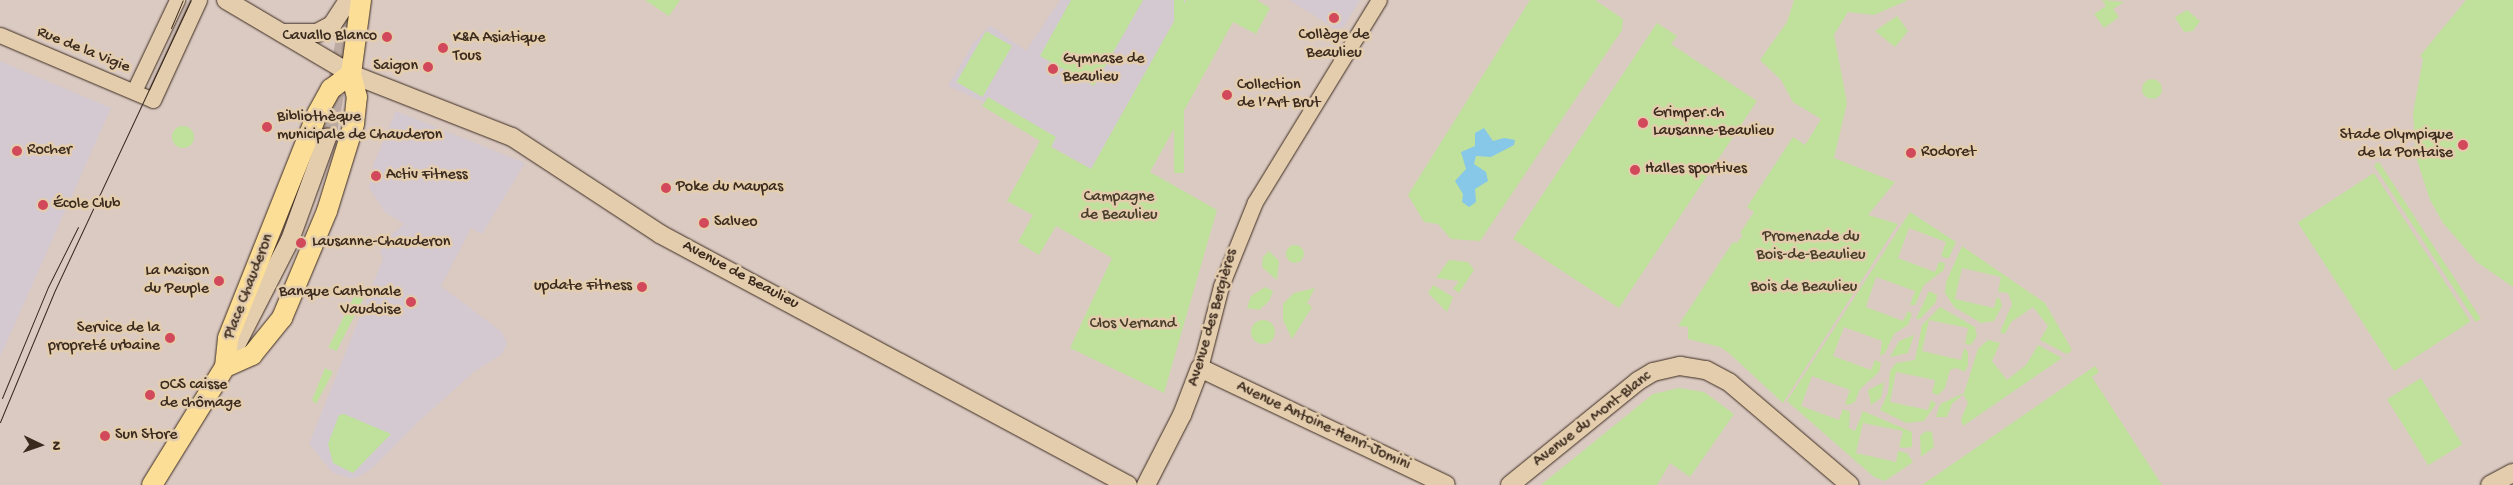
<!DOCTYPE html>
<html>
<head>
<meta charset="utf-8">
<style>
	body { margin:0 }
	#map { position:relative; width:2513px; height:485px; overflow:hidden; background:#dbcac2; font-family:"Gochi Hand",sans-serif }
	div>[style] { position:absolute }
	.built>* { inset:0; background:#d4c8d1 }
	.green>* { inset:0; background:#bfe19b; transform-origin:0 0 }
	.round { border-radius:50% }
	.water>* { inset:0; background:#87c7e8 }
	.secondary-tunnel>* { height:18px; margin-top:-9px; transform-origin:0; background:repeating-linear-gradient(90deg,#bbaaa1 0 18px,transparent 0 27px) }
	.roads { filter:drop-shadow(0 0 1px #3b2a1e) drop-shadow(0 0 1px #3b2a1e) }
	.tertiary>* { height:15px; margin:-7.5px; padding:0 7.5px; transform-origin:7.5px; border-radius:7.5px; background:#e4cdad }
	.secondary>* { height:18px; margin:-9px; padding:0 9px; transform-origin:9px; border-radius:9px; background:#e4cdad }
	.primary>* { height:20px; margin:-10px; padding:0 10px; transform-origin:10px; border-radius:10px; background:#fcde96 }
	.tram>* { height:1px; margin:-0.5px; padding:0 0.5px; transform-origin:0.5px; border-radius:0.5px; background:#3b2a1e }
	.dots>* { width:14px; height:14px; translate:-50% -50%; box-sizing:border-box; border:2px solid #e4cdad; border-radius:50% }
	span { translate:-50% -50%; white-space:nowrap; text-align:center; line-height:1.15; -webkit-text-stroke:5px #e4cdad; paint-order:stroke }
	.poi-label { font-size:16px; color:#3b2a1e }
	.right { translate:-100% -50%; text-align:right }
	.left { translate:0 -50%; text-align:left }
	.street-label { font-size:16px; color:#3b2a1e }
	.park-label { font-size:16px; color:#483c2a }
	.north { position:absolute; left:15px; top:420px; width:50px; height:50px; -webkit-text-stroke:4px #e4cdad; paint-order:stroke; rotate:93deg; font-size:14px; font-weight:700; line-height:20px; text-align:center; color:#3b2a1e }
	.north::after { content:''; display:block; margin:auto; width:18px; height:22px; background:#3b2a1e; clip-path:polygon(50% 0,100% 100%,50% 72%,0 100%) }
</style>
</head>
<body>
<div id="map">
	<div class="built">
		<i style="clip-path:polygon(1060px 0,1186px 0,1091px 169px,982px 106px,984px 102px,948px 86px,973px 44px,990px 25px,1026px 51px)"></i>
		<i style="clip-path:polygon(1289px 0,1360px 0,1344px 26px,1336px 29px)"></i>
		<i style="clip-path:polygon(0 61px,111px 108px,0 357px)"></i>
		<i style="clip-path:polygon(396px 111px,525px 163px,482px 234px,471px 228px,441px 286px,502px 332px,507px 344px,502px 354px,475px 371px,417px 423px,370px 470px,354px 479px,333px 473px,309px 444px,383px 259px,380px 251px,390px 236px,404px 224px,385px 212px,369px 188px,373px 166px)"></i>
	</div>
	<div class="green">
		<i style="clip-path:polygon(645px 0,680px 0,669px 16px)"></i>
		<i style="clip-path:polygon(1071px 0,1143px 0,1094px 86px,1040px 56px)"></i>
		<i style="left:1174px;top:0;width:10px;height:173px"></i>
		<i style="clip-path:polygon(1186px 0,1257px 0,1270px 8px,1256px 34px,1233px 22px,1150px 172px,1217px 210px,1164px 393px,1070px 348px,1112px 258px,1056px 226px,1039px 255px,1018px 242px,1033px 215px,1007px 201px,1040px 141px,982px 106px,988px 97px,1056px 137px,1051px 147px,1091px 169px)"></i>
		<i style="clip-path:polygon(1530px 0,1595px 0,1623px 19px,1622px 30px,1480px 241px,1451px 239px,1438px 224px,1424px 222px,1408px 195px)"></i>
		<i style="clip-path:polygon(1794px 0,1908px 0,1874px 15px,1848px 12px,1834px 35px,1847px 103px,1834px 158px,1895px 182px,1868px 215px,1898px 224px,1783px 403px,1730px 354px,1720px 347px,1688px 339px,1688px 327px,1678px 326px,1733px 242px,1737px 243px,1743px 235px,1740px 233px,1754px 212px,1747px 207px,1793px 137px,1805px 145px,1821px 119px,1793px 102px,1781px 80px,1760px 60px,1787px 22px)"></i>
		<i style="clip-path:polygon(2102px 0,2124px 2px,2113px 9px,2119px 17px,2104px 28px,2094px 14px,2106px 6px)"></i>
		<i style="clip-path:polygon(2466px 0,2513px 0,2513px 287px,2477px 262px,2443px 223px,2430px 200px,2416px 157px,2413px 113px,2423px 59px,2420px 56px)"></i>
		<i style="clip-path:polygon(2187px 10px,2200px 21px,2193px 31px,2184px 32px,2175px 17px)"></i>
		<i style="clip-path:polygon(1897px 16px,1908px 31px,1895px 47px,1875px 31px)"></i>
		<i style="clip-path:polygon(1657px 23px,1677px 36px,1671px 44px,1757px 101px,1619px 308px,1513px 239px)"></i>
		<i style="left:986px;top:31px;width:30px;height:59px;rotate:30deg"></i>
		<i class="round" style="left:2142px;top:79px;width:20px;height:20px"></i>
		<i class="round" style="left:172px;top:126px;width:22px;height:22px"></i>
		<i style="left:2379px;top:162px;width:187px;height:6px;rotate:57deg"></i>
		<i style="left:2374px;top:173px;width:177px;height:91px;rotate:57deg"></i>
		<i style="clip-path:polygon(1910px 212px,1956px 242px,1949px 258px,1945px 258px,1941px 256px,1946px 242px,1909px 228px,1898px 258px,1935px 272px,1939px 262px,1945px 263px,1944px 270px,1924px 285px,1915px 305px,1910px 305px,1915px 291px,1876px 277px,1866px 307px,1903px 321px,1908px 311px,1912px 314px,1908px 325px,1894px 334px,1885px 353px,1880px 356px,1882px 341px,1844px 327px,1833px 356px,1871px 370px,1875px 360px,1881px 363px,1879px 372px,1860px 389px,1855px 402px,1848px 405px,1845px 404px,1850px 390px,1812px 376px,1801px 406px,1839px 420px,1843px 409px,1850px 412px,1849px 428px,1855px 431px,1863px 411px,1912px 432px,1912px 447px,1904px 448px,1899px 447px,1903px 431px,1863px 423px,1856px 453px,1896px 462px,1898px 451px,1907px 453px,1913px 462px,1885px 481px,1874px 477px,1787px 401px)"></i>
		<i class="round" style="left:1286px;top:245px;width:18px;height:18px"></i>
		<i style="clip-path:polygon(1962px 246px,2045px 303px,2072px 350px,2067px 354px,2040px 340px,2048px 326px,2033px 307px,2011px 322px,2005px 334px,2000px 332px,2012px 304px,2008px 293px,1998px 292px,2001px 277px,1962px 268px,1955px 299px,1994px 308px,1997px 297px,2000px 299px,2002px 306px,1994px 321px,1981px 323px,1954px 307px,1945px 293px,1946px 282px)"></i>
		<i style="clip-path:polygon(1269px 251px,1279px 261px,1277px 280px,1262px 267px,1263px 257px)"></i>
		<i style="clip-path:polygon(1449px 260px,1468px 262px,1474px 270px,1459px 293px,1453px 289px,1459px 281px,1436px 278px)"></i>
		<i style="clip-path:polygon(1433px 285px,1453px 297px,1447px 312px,1428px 293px)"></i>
		<i style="clip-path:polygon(1265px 287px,1273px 291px,1269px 301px,1259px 310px,1247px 308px,1251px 296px)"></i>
		<i style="clip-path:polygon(1315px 288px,1307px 303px,1312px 307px,1292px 339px,1283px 320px,1283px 304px,1294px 293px)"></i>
		<i style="left:357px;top:291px;width:9px;height:63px;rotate:27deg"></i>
		<i style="clip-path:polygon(1929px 291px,1937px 295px,1936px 302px,1920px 319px,1916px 319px)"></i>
		<i style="clip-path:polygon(1940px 307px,1975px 327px,1977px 336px,1971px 345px,1965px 344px,1968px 328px,1929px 320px,1922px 351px,1961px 360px,1964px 348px,1968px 352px,1968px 365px,1965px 372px,1957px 368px,1950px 370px,1945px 388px,1938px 395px,1932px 393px,1935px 380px,1896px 372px,1890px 402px,1928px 410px,1931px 400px,1936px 404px,1924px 421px,1906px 423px,1880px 410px,1888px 393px,1890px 371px,1896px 363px,1915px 360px,1922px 325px)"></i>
		<i class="round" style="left:1251px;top:320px;width:24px;height:24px"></i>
		<i style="clip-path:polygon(1914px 335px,1908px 353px,1890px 357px,1899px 341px)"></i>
		<i style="clip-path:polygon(1988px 340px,2000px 343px,1992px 361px,2007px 380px,2026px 365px,2038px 345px,2062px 358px,1963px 426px,1961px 419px,1968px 403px,1963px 394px,1952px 404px,1947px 417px,1936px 417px,1940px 404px,1964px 393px,1978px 349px)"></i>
		<i style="clip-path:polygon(2095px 366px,2099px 372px,2092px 377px,2162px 485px,1922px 485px)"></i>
		<i style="clip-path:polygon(325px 368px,333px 372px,316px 404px,312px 400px)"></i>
		<i style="left:2421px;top:378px;width:78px;height:40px;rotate:58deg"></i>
		<i style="clip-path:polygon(1884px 382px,1881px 398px,1871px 405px,1868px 390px)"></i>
		<i style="clip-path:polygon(1679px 388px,1704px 392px,1734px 414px,1690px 477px,1670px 463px,1657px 485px,1541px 485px,1653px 394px)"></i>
		<i style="clip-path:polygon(344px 414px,391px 434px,353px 473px,333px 463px,328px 444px,339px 415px)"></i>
		<i style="clip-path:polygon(1926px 431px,1932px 432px,1934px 447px,1921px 457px,1920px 436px)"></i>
	</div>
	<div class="water">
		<i style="clip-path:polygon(1484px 128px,1493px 141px,1504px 138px,1515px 140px,1514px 145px,1491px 157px,1476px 156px,1474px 164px,1486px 172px,1488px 181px,1475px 189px,1476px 202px,1469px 207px,1462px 202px,1463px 194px,1455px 181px,1466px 169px,1461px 152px,1475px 146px,1475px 133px)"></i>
	</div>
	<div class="secondary-tunnel">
		<i style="left:327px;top:138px;width:140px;rotate:-79.7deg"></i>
	</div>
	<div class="roads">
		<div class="tertiary">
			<i style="left:0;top:35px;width:166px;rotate:23deg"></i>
			<i style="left:153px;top:100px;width:110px;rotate:-65.3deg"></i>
			<i style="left:134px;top:91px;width:101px;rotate:-64.7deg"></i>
			<i style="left:1200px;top:368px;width:85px;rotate:-75.6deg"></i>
			<i style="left:1221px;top:286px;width:91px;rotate:-68deg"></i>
			<i style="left:1255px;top:202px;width:237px;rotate:-58.5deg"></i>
		</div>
		<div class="secondary">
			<i style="left:226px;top:0;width:145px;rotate:30.6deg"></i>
			<i style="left:351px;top:74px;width:173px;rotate:21.4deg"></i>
			<i style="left:512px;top:137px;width:177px;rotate:33.2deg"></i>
			<i style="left:660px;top:234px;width:531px;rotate:28.21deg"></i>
			<i style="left:282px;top:33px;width:35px"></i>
			<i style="left:317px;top:33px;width:17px;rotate:-28deg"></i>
			<i style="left:332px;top:25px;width:30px;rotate:-57deg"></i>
			<i style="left:227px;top:363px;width:138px;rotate:-62.9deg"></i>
			<i style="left:290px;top:240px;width:109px;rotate:-70.1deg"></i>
			<i style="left:1146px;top:485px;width:79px;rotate:-62.8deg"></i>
			<i style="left:1182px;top:415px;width:50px;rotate:-69deg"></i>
			<i style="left:1200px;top:368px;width:272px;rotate:25.4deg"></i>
			<i style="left:1510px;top:485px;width:165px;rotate:-39.1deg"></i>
			<i style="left:1638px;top:381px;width:17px;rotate:-31deg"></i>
			<i style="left:1653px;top:372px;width:28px;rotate:-13deg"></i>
			<i style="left:1680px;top:366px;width:26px;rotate:9deg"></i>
			<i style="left:1706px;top:370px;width:27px;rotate:28deg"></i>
			<i style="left:1730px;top:383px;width:157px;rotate:40.4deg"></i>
			<i style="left:2490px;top:485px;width:26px;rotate:-28deg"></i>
		</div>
		<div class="primary">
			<i style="left:225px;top:367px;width:30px;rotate:-24deg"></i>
			<i style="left:252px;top:355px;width:48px;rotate:-51deg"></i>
			<i style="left:282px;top:318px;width:116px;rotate:-67.2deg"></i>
			<i style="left:327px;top:211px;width:91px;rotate:-72.8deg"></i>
			<i style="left:354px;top:124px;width:27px;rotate:-84deg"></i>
			<i style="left:357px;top:97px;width:24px;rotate:-105deg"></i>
			<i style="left:351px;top:74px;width:75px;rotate:-82.3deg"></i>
			<i style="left:152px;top:485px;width:139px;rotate:-58.3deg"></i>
			<i style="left:225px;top:367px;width:29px;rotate:-84deg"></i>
			<i style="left:228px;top:338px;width:241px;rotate:-68.3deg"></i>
			<i style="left:317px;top:114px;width:29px;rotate:-61deg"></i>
			<i style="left:331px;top:89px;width:25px;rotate:-37deg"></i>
		</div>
	</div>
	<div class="tram">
		<i style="left:171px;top:28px;width:30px;rotate:-67deg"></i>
		<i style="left:2px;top:398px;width:120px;rotate:-67.5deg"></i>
		<i style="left:48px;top:287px;width:67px;rotate:-63.4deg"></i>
		<i style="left:0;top:422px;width:143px;rotate:-67.4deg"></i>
		<i style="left:55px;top:290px;width:320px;rotate:-64.9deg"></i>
	</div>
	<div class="dots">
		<i style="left:1334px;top:18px;background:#d1495b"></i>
		<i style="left:387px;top:37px;background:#d1495b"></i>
		<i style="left:443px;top:48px;background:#d1495b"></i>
		<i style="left:428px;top:67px;background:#d1495b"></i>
		<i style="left:1053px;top:69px;background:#d1495b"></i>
		<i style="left:1227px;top:95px;background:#d1495b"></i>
		<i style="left:1643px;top:123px;background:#d1495b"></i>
		<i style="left:267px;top:127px;background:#d1495b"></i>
		<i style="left:2463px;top:145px;background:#d1495b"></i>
		<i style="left:17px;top:151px;background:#d1495b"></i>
		<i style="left:1911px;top:153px;background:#d1495b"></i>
		<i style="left:1635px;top:170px;background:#d1495b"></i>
		<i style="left:376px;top:176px;background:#d1495b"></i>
		<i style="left:666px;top:188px;background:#d1495b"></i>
		<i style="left:43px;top:205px;background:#d1495b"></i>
		<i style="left:704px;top:223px;background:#d1495b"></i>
		<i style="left:301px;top:243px;background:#d1495b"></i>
		<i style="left:219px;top:281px;background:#d1495b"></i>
		<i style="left:642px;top:287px;background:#d1495b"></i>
		<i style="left:411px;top:302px;background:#d1495b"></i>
		<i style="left:170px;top:338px;background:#d1495b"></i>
		<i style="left:150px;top:395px;background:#d1495b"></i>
		<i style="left:105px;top:436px;background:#d1495b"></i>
	</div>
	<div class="poi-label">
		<span style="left:1334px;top:45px">Collège de<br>Beaulieu</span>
		<span class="right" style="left:377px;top:37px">Cavallo Blanco</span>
		<span class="left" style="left:453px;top:48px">K&amp;A Asiatique<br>Tous</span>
		<span class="left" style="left:1063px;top:69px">Gymnase de<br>Beaulieu</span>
		<span class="right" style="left:418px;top:67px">Saigon</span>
		<span class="left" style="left:1237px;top:95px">Collection<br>de l’Art Brut</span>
		<span class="left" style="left:1653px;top:123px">Grimper.ch<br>Lausanne-Beaulieu</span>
		<span class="left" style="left:277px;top:127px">Bibliothèque<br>municipale de Chauderon</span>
		<span class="right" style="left:2453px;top:145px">Stade Olympique<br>de la Pontaise</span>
		<span class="left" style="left:27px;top:151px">Rocher</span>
		<span class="left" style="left:1921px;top:153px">Rodoret</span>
		<span class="left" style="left:1645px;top:170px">Halles sportives</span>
		<span class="left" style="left:386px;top:176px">Activ Fitness</span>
		<span class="left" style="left:676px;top:188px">Poke du Maupas</span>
		<span class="left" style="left:53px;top:205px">École Club</span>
		<span class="left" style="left:714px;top:223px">Salveo</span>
		<span class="left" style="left:312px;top:243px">Lausanne-Chauderon</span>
		<span class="right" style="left:209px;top:281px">La Maison<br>du Peuple</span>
		<span class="right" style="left:632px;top:287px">update Fitness</span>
		<span class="right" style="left:401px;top:302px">Banque Cantonale<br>Vaudoise</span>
		<span class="right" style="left:160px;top:338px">Service de la<br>propreté urbaine</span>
		<span class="left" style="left:160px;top:395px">OCS caisse<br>de chômage</span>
		<span class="left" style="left:115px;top:436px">Sun Store</span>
	</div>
	<div class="street-label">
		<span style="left:83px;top:51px;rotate:22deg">Rue de la Vigie</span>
		<span style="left:740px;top:276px;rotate:28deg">Avenue de Beaulieu</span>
		<span style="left:250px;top:287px;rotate:-69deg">Place Chauderon</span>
		<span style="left:1214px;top:318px;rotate:-74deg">Avenue des Bergières</span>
		<span style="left:1593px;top:420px;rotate:-38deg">Avenue du Mont-Blanc</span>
		<span style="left:1323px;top:427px;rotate:25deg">Avenue Antoine-Henri-Jomini</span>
	</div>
	<div class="park-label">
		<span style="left:1119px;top:207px">Campagne<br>de Beaulieu</span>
		<span style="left:1811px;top:247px">Promenade du<br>Bois-de-Beaulieu</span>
		<span style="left:1804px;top:288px">Bois de Beaulieu</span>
		<span style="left:1133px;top:325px">Clos Vernand</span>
	</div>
	<div class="north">N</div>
</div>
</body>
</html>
